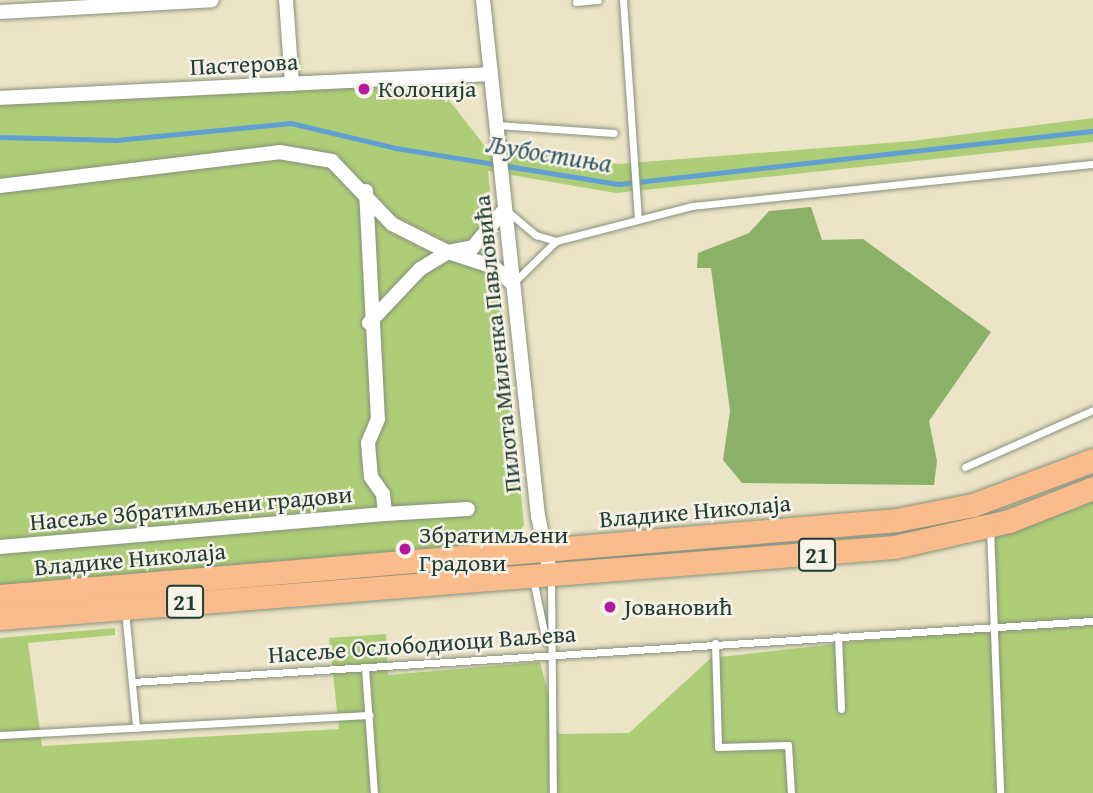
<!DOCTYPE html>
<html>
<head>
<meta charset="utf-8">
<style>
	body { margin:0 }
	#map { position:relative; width:1093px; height:793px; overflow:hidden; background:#ece4c6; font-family:"Gentium Book Plus",serif }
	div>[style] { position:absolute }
	.green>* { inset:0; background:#adce76 }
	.forest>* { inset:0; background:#8ab167 }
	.stream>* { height:4.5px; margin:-2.25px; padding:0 2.25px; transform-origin:2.25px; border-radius:2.25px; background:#619fd3 }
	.roads { filter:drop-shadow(0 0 2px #86907d) drop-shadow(0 0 2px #86907d) }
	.service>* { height:7px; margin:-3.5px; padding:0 3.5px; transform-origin:3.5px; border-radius:3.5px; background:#fff }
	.minor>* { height:14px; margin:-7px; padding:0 7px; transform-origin:7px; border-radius:7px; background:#fff }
	.primary>* { height:23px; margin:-11.5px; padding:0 11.5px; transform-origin:11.5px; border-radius:11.5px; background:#f9bc8a }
	.dots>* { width:19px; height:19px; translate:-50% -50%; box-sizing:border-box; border:4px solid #f7f3e8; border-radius:50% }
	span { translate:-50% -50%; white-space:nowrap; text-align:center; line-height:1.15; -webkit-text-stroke:5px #f7f3e8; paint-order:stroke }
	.shield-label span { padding:2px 5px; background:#f7f3e8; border:2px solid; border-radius:5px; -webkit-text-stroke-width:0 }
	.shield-label { font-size:23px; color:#1f3d34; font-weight:700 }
	.street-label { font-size:24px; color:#1f3d34 }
	.poi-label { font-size:24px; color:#1f3d34 }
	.left { translate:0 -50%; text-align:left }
	.water-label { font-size:26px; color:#335a64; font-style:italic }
</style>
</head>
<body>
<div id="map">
	<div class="green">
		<i style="clip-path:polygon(431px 77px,484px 145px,618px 164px,912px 141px,1093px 118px,1093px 142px,616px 193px,488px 171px,524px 525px,508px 548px,0 587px,0 98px)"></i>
		<i style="clip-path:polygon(1093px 484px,1093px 793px,0 793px,0 638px,115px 628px,115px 635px,28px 643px,42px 746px,339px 729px,329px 638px,386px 634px,388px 675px,540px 662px,559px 734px,629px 733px,711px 658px,994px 626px,990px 527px)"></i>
	</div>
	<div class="forest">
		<i style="clip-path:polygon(811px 207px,822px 240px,863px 239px,991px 332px,929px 421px,937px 461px,934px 485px,742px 483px,723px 460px,730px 411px,711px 268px,697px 268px,698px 253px,749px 233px,769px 211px)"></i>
	</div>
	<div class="stream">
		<i style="left:0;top:137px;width:116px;rotate:1.5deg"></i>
		<i style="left:116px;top:140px;width:176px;rotate:-5.5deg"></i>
		<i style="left:291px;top:123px;width:108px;rotate:13.4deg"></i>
		<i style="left:396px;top:148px;width:226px;rotate:9.2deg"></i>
		<i style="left:619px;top:184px;width:477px;rotate:-6.4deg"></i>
	</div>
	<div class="roads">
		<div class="service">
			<i style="left:623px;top:0;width:220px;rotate:86.1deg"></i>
			<i style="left:576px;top:2px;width:22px;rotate:-5deg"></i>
			<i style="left:497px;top:125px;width:117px;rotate:3.9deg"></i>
			<i style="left:507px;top:211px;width:38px;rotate:40deg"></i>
			<i style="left:536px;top:235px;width:21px;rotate:17deg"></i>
			<i style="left:515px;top:281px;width:57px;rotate:-44.3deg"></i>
			<i style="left:556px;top:241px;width:140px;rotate:-14.4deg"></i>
			<i style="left:692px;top:206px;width:403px;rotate:-6deg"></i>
			<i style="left:965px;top:467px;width:140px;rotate:-24deg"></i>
			<i style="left:990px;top:528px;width:265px;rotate:87.8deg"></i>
			<i style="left:551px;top:577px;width:216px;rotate:89.5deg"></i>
			<i style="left:533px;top:579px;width:64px;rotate:78.3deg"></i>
			<i style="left:125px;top:610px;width:118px;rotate:84.6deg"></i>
			<i style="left:838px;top:636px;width:73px;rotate:87.6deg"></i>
			<i style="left:715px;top:643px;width:104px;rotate:88.3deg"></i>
			<i style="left:718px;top:747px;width:70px;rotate:-1.6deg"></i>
			<i style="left:788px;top:745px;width:48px;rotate:86.4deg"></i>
			<i style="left:365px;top:668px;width:125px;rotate:85.9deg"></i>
			<i style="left:133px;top:682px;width:962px;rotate:-3.64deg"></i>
			<i style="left:0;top:735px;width:370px;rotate:-3.1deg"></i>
		</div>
		<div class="minor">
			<i style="left:286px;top:0;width:84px;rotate:85.9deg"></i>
			<i style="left:483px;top:0;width:519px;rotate:83.92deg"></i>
			<i style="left:538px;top:516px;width:61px;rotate:77.8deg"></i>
			<i style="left:0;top:12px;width:212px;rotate:-3.2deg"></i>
			<i style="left:0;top:98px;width:491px;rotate:-2.8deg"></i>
			<i style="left:0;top:186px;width:281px;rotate:-6.9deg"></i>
			<i style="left:279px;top:152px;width:54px;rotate:9.6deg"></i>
			<i style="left:332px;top:161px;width:87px;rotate:46.4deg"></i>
			<i style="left:392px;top:224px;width:63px;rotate:26.6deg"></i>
			<i style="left:366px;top:191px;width:228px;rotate:87deg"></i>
			<i style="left:378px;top:419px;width:26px;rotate:113deg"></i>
			<i style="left:368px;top:443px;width:34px;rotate:85deg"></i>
			<i style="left:371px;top:477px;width:21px;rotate:55deg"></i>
			<i style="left:383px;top:494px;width:20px;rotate:84deg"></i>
			<i style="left:385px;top:514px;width:83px;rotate:-3.4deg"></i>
			<i style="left:505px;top:209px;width:50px;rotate:130.1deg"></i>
			<i style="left:473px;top:247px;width:25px;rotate:169deg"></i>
			<i style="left:448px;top:252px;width:48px;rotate:18.1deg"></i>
			<i style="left:494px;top:267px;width:25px;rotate:42deg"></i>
			<i style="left:369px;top:323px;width:74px;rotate:-46.6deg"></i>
			<i style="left:420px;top:269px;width:33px;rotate:-31deg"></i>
			<i style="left:0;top:547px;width:386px;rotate:-4.9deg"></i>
		</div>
		<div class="primary">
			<i style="left:0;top:596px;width:900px;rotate:-4.84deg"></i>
			<i style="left:897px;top:520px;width:77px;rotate:-11.2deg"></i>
			<i style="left:973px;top:505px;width:128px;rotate:-20.6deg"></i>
			<i style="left:0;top:618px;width:897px;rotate:-4.54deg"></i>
			<i style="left:894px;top:547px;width:118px;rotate:-12.7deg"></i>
			<i style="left:1009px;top:521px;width:90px;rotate:-21.4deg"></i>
		</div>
	</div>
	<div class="dots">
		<i style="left:364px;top:89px;background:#b5179e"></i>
		<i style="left:405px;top:549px;background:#b5179e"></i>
		<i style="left:610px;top:607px;background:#b5179e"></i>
	</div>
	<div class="shield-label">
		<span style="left:817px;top:555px">21</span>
		<span style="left:185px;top:602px">21</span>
	</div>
	<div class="street-label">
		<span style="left:244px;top:64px;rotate:-3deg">Пастерова</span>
		<span style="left:497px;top:344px;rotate:-96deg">Пилота Миленка Павловића</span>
		<span style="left:191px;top:508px;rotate:-5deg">Насеље Збратимљени градови</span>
		<span style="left:695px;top:511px;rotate:-5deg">Владике Николаја</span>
		<span style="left:130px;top:559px;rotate:-5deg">Владике Николаја</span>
		<span style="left:422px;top:644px;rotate:-4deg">Насеље Ослободиоци Ваљева</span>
	</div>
	<div class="poi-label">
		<span class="left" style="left:378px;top:89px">Колонија</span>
		<span class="left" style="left:419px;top:549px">Збратимљени<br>Градови</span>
		<span class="left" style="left:624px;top:607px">Јовановић</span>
	</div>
	<div class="water-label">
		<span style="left:549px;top:153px;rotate:9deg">Љубостиња</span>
	</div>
</div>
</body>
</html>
